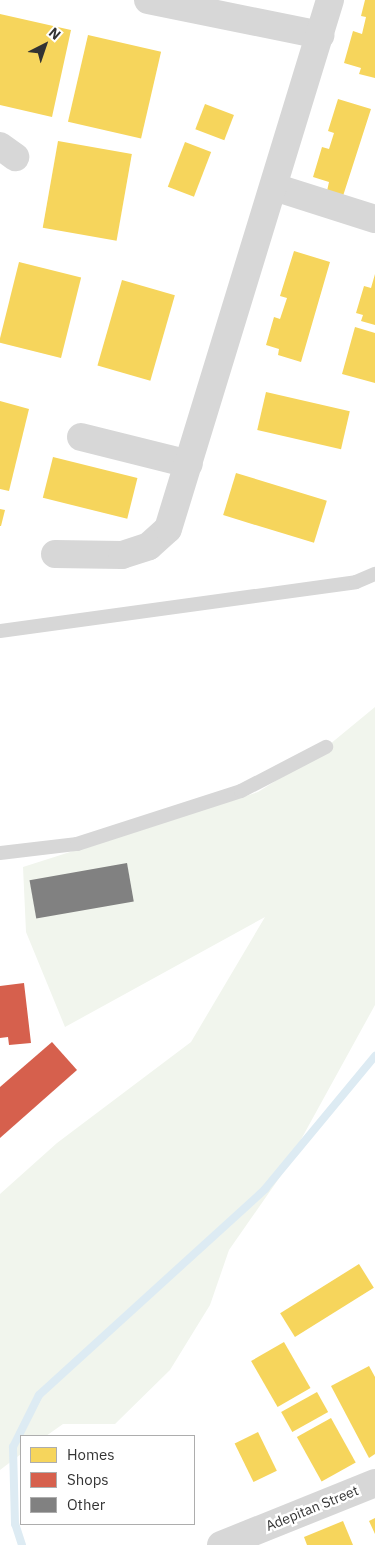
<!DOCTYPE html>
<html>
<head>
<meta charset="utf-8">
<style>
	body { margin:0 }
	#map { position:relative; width:375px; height:1545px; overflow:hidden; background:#fff; font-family:"IBM Plex Sans",sans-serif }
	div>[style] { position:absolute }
	.green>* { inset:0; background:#f1f5ed }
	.homes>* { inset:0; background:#f6d55c; transform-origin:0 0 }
	.shops>* { inset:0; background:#d6604d }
	.stream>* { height:8px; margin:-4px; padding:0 4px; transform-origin:4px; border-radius:4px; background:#ddebf3 }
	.building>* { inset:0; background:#818181; transform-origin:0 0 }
	.lane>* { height:14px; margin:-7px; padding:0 7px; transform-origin:7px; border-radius:7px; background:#d7d7d7 }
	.street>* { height:28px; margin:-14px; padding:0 14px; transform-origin:14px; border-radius:14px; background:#d7d7d7 }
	span { translate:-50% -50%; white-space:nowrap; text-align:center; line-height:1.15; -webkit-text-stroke:5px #fff; paint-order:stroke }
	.street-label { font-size:14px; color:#333 }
	.legend { position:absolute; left:20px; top:1435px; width:175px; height:90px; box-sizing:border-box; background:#fff; border:1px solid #adadad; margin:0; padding:6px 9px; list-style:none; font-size:15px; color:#333 }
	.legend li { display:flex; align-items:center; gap:10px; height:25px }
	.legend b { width:25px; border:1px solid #adadad }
	.north { position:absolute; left:20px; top:20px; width:50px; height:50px; -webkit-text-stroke:4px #fff; paint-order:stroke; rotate:41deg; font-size:14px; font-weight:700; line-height:20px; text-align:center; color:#333 }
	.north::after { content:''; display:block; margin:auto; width:18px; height:22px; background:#333; clip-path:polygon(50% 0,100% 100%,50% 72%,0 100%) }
</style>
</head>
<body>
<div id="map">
	<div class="green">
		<i style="clip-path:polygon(375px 707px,375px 1005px,282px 1174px,229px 1250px,210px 1305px,170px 1370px,115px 1424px,63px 1424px,46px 1436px,21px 1436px,21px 1454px,0 1470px,0 1194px,57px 1143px,191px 1042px,265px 917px,65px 1027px,26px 932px,23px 867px,258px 792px,318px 754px)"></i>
	</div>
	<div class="homes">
		<i style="clip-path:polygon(365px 0,375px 0,375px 78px,359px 74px,361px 68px,344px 63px,353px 31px,362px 34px,366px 17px,361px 16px)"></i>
		<i style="clip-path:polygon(0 14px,71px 30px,52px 117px,0 105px)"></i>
		<i style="left:88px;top:35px;width:75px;height:89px;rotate:13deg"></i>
		<i style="clip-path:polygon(338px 99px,371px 109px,343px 196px,327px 191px,329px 182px,313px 177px,322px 147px,329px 149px,334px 133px,328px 131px)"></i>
		<i style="left:205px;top:104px;width:31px;height:27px;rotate:21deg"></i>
		<i style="left:58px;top:141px;width:75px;height:88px;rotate:10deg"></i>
		<i style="left:185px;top:142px;width:28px;height:48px;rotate:21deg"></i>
		<i style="clip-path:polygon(294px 251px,330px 262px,301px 362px,278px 355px,279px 349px,266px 345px,274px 317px,280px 319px,287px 298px,280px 296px)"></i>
		<i style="left:19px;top:262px;width:64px;height:83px;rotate:14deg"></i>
		<i style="clip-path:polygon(375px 274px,375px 325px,361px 321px,363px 315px,356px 313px,364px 286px,371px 288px)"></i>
		<i style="left:122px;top:280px;width:55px;height:89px;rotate:16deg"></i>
		<i style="clip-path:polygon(355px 327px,375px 333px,375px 383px,342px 374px)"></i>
		<i style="left:266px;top:392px;width:86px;height:39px;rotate:13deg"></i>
		<i style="clip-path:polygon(0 401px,29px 409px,9px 491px,0 489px)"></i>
		<i style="left:53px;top:457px;width:87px;height:42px;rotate:14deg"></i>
		<i style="left:236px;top:473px;width:95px;height:44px;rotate:17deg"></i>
		<i style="clip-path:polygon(0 509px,5px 510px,1px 526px,0 526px)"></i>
		<i style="left:359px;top:1264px;width:28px;height:93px;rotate:58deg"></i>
		<i style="left:284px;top:1342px;width:53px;height:38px;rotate:60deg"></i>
		<i style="clip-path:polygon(369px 1366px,375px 1377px,375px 1454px,369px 1458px,331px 1386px)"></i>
		<i style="left:317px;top:1392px;width:23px;height:41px;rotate:61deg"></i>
		<i style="left:331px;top:1418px;width:51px;height:39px;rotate:61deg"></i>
		<i style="left:258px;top:1432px;width:43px;height:26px;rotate:64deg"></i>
		<i style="clip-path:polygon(375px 1518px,375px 1534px,369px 1521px)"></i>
		<i style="clip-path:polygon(343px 1521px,353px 1545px,307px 1545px,304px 1537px)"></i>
	</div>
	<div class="shops">
		<i style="clip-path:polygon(24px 983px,31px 1043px,9px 1045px,8px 1037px,0 1038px,0 986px)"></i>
		<i style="clip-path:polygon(52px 1042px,77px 1070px,0 1138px,0 1087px)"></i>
	</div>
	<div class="stream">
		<i style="left:22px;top:1545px;width:22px;rotate:-108deg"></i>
		<i style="left:15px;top:1524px;width:77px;rotate:-91.5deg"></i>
		<i style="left:13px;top:1447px;width:58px;rotate:-63.4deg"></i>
		<i style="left:39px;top:1395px;width:306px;rotate:-42.3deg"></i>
		<i style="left:265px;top:1189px;width:173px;rotate:-50.4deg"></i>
	</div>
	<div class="building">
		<i style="left:127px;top:863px;width:39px;height:99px;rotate:80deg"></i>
	</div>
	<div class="lane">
		<i style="left:0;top:631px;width:359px;rotate:-7.8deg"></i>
		<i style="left:356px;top:582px;width:21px;rotate:-23deg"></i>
		<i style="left:0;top:853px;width:78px;rotate:-6.7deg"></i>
		<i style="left:77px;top:844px;width:172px;rotate:-17.9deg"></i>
		<i style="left:241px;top:791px;width:96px;rotate:-27.4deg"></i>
	</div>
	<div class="street">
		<i style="left:148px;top:0;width:176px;rotate:11.5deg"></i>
		<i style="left:0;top:146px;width:19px;rotate:36deg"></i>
		<i style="left:274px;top:187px;width:106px;rotate:17.6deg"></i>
		<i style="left:81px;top:437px;width:111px;rotate:14deg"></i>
		<i style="left:55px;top:554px;width:67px;rotate:0.9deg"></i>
		<i style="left:122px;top:555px;width:28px;rotate:-18deg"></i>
		<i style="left:149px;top:546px;width:25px;rotate:-42deg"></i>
		<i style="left:168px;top:529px;width:553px;rotate:-72.97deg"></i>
		<i style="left:221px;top:1545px;width:166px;rotate:-21.9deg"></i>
	</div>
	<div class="street-label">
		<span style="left:312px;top:1508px;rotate:-22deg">Adepitan Street</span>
	</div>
	<ul class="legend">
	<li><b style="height:14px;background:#f6d55c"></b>Homes</li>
	<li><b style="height:14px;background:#d6604d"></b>Shops</li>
	<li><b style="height:14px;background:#818181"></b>Other</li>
	</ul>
	<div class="north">N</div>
</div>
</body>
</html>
